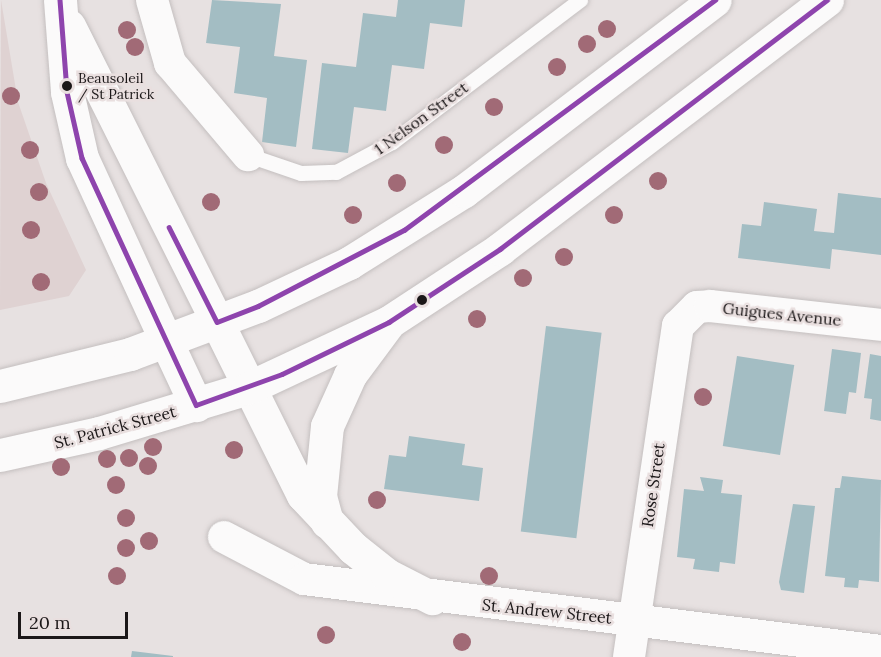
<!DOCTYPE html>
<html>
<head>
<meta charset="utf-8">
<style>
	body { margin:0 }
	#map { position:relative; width:881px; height:657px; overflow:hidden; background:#e7e1e1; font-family:Lora,serif }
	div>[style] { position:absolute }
	.built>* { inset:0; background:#dfd2d2 }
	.building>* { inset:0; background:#a3bdc3; transform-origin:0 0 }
	.roads { filter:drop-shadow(0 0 2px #c4bfbf) drop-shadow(0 0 2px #c4bfbf) }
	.service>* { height:15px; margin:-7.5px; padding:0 7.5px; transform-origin:7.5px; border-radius:7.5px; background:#fbfafa }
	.minor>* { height:32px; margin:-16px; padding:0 16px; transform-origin:16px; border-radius:16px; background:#fbfafa }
	.tertiary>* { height:33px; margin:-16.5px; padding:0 16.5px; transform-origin:16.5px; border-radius:16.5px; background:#fbfafa }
	.primary>* { height:33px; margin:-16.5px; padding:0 16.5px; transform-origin:16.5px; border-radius:16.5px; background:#fbfafa }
	.bus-1>* { height:4.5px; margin:-2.25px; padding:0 2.25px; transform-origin:2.25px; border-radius:2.25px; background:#8e44ad }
	.trees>* { width:18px; height:18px; margin:-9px; border-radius:50%; background:#a16a76 }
	.dots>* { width:16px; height:16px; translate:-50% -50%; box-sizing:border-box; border:3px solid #e9dfdf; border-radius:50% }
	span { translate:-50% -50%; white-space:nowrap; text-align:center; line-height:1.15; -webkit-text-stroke:5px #e9dfdf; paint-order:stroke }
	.bus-label { font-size:14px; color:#1b1718 }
	.left { translate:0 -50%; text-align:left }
	.street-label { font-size:16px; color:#1b1718 }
	.scale { position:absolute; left:18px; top:612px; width:110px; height:27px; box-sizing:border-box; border:3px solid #1b1718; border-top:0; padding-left:8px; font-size:18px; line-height:21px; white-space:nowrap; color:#1b1718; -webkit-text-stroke:4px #e9dfdf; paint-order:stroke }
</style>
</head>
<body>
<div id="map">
	<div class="built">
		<i style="clip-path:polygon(1px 0,18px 102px,46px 183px,86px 270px,69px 296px,0 310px)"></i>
	</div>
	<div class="building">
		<i style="clip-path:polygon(212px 0,281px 4px,274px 56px,307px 60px,296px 147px,262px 142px,267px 98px,234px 93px,240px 47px,206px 43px)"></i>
		<i style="clip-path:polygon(398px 0,465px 0,462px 27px,430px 23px,424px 69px,392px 65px,386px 111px,354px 107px,348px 153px,312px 149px,322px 63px,356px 67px,363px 13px,396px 17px)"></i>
		<i style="clip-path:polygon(838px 193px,881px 198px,881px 255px,832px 249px,830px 269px,738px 258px,742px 224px,761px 226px,764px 202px,817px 209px,814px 231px,834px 233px)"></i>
		<i style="left:546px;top:326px;width:56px;height:207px;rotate:7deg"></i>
		<i style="clip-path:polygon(832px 349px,861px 353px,856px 393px,849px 392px,846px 414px,824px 411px)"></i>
		<i style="clip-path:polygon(870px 354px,881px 356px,881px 421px,870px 419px,872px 399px,864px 398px)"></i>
		<i style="left:737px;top:356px;width:58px;height:91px;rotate:9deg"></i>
		<i style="clip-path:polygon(409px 436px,465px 444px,462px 465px,483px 468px,479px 501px,384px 489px,389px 455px,406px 457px)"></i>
		<i style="clip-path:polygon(842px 476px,881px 480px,879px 582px,859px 580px,858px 588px,844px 587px,845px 578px,825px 576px,835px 488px,840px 488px)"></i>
		<i style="clip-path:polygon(700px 477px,723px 480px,721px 493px,742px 495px,735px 564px,720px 562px,719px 572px,693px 569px,695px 559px,677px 557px,684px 489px,704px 491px)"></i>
		<i style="clip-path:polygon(793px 504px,815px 506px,804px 593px,781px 590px,779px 582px)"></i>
		<i style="clip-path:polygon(132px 651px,173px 656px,173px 657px,131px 657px)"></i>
	</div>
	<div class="roads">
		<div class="service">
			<i style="left:248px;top:155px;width:56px;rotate:18.8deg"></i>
			<i style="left:301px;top:173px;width:35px;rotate:-2deg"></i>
			<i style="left:336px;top:172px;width:64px;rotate:-28.2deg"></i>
			<i style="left:392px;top:142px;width:236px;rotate:-37.1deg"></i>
		</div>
		<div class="minor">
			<i style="left:152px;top:0;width:66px;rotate:74.1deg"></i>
			<i style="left:170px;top:63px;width:121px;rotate:49.7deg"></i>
			<i style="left:224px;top:537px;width:90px;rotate:27.7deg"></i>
			<i style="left:304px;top:579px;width:581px;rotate:7.11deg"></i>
			<i style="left:629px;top:657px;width:335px;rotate:-81.6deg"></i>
			<i style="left:678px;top:326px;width:27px;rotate:-45deg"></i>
			<i style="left:697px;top:307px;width:13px;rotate:-4deg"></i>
			<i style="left:710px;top:306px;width:172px;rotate:6.3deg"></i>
		</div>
		<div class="tertiary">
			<i style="left:60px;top:0;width:92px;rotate:85.6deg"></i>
			<i style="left:67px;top:92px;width:68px;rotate:77.2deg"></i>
			<i style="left:82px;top:158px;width:201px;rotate:65.3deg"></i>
			<i style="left:69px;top:26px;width:331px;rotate:63.4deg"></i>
		</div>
		<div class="primary">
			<i style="left:217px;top:322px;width:193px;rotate:63.6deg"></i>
			<i style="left:303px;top:495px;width:73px;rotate:46.7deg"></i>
			<i style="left:353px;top:548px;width:43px;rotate:38.5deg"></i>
			<i style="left:387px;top:575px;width:51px;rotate:27.1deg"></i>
			<i style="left:166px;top:341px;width:71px;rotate:64.9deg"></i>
			<i style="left:0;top:386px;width:134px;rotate:-13.8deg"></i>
			<i style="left:130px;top:354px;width:137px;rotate:-20.6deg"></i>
			<i style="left:258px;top:306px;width:101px;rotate:-25.3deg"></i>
			<i style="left:349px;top:263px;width:136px;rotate:-32.1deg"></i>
			<i style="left:464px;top:191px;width:315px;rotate:-37.3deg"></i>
			<i style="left:0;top:455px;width:101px;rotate:-12.5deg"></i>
			<i style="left:99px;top:433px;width:156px;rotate:-16.8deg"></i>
			<i style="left:248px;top:388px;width:156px;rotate:-25.1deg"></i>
			<i style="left:389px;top:322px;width:133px;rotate:-33.3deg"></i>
			<i style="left:500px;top:249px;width:411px;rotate:-37.3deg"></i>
			<i style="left:327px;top:522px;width:27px;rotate:-105deg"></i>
			<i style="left:320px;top:496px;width:70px;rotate:-84.3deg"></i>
			<i style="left:327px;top:426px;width:56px;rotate:-65.7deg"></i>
			<i style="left:350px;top:375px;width:62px;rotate:-53.5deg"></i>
		</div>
	</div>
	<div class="bus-1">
		<i style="left:60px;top:0;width:92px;rotate:85.6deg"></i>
		<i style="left:67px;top:92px;width:68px;rotate:77.2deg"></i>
		<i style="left:82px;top:158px;width:272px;rotate:65.2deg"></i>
		<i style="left:196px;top:405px;width:91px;rotate:-19.8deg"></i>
		<i style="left:282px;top:374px;width:119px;rotate:-25.9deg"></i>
		<i style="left:389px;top:322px;width:133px;rotate:-33.3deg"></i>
		<i style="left:500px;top:249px;width:411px;rotate:-37.3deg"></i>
		<i style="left:169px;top:227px;width:106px;rotate:63.2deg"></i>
		<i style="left:217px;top:322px;width:44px;rotate:-21.3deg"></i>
		<i style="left:258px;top:306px;width:165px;rotate:-27.5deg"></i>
		<i style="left:404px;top:230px;width:387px;rotate:-36.5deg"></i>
	</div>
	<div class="trees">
		<i style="left:607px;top:29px"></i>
		<i style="left:127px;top:30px"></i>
		<i style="left:587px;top:44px"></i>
		<i style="left:135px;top:47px"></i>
		<i style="left:557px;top:67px"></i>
		<i style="left:11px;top:96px"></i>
		<i style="left:494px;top:107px"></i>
		<i style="left:444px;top:145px"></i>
		<i style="left:30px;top:150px"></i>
		<i style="left:658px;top:181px"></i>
		<i style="left:397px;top:183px"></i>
		<i style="left:39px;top:192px"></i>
		<i style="left:211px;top:202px"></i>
		<i style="left:353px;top:215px"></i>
		<i style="left:614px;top:215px"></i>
		<i style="left:31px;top:230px"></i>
		<i style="left:564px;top:257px"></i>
		<i style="left:523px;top:278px"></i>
		<i style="left:41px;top:282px"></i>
		<i style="left:477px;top:319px"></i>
		<i style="left:703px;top:397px"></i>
		<i style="left:153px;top:447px"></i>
		<i style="left:234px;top:450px"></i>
		<i style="left:129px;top:458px"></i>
		<i style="left:107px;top:459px"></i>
		<i style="left:148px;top:466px"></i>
		<i style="left:61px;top:467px"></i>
		<i style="left:116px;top:485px"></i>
		<i style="left:377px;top:500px"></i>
		<i style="left:126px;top:518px"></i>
		<i style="left:149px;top:541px"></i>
		<i style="left:126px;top:548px"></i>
		<i style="left:117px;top:576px"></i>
		<i style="left:489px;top:576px"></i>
		<i style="left:326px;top:635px"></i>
		<i style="left:462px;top:642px"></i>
	</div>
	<div class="dots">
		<i style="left:67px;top:86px;background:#1b1718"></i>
		<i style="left:422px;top:300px;background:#1b1718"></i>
	</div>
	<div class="bus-label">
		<span class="left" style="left:78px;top:86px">Beausoleil<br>/ St Patrick</span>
	</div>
	<div class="street-label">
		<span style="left:421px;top:118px;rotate:-36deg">1 Nelson Street</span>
		<span style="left:782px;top:314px;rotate:6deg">Guigues Avenue</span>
		<span style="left:115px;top:427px;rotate:-15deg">St. Patrick Street</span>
		<span style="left:653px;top:485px;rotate:-82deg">Rose Street</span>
		<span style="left:547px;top:611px;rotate:6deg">St. Andrew Street</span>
	</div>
	<div class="scale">20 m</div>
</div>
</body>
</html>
